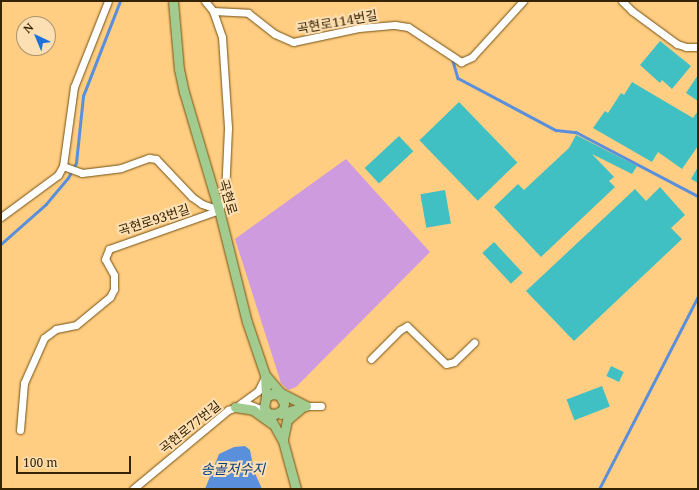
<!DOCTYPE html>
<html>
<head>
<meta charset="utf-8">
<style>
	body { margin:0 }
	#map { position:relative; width:699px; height:490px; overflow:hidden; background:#ffce82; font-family:"Noto Serif","Noto Sans KR",serif }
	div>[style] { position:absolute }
	.green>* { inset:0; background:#ce9bdf }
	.water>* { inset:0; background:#5a8fdb }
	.stream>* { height:2.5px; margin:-1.25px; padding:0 1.25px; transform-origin:1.25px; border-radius:1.25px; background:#5a8fdb }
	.building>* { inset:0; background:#40c0c3; transform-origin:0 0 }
	.roads { filter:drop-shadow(0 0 1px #735113) drop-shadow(0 0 1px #735113) }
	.minor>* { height:7px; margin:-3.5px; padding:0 3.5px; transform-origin:3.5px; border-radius:3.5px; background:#fff }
	.major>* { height:9px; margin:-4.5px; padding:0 4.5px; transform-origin:4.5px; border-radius:4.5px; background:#a1cb8f }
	span { translate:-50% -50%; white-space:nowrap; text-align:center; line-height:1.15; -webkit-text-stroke:4px #fddfb4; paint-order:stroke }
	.street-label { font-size:13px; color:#342201 }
	.water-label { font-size:14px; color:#073d81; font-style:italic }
	.frame { position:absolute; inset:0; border:2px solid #342201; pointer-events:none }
	.north { position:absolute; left:16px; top:16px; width:40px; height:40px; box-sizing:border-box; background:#fddfb4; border:1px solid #ad936c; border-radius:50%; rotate:316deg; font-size:11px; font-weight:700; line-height:16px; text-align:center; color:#342201 }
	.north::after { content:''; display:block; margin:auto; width:14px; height:18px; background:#1e70da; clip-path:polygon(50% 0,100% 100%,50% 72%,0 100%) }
	.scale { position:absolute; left:16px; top:456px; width:115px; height:18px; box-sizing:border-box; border:2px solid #342201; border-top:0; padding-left:5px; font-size:12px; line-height:14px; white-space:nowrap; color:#342201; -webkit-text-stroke:3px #fddfb4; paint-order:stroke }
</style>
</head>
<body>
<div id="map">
	<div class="green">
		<i style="clip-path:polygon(346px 159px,430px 252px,296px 387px,288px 390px,281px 383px,235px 239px)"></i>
	</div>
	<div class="water">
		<i style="clip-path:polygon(245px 446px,250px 450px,254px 471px,262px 489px,205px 489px,219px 454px,234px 447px)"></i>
	</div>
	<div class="stream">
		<i style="left:453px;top:61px;width:18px;rotate:74deg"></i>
		<i style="left:458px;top:78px;width:111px;rotate:28deg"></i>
		<i style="left:556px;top:130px;width:20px;rotate:6deg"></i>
		<i style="left:576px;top:132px;width:138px;rotate:27.7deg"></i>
		<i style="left:1px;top:244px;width:60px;rotate:-41.6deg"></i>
		<i style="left:46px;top:204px;width:34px;rotate:-50deg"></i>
		<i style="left:68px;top:178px;width:17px;rotate:-62deg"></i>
		<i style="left:76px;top:163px;width:67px;rotate:-84deg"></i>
		<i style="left:83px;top:96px;width:102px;rotate:-68.7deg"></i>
		<i style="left:599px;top:489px;width:217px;rotate:-62.8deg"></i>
	</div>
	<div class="building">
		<i style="clip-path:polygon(660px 41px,691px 66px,672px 89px,662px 80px,660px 83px,640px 65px)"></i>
		<i style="clip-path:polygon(698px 75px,698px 101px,686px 93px)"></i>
		<i style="clip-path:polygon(632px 82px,693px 118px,698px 111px,698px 146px,682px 169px,658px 152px,652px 162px,593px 128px,605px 111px,608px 113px,621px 93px,624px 95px)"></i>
		<i style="left:459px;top:102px;width:84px;height:55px;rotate:46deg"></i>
		<i style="clip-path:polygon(576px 135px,637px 166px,632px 174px,592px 154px,614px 177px,609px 181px,615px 187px,541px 257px,494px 207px,518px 184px,524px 190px,569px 148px)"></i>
		<i style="left:399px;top:136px;width:21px;height:47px;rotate:47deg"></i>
		<i style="clip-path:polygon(698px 167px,698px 183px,691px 179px)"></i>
		<i style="clip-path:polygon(660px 187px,685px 215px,671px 228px,682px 239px,574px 341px,526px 291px,635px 189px,646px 201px)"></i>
		<i style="left:445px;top:190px;width:34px;height:25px;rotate:80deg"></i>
		<i style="left:494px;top:242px;width:42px;height:16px;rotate:47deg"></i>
		<i style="left:611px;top:366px;width:14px;height:11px;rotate:25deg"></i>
		<i style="left:602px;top:386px;width:22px;height:38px;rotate:69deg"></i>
	</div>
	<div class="roads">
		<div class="minor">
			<i style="left:205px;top:1px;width:13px;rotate:51deg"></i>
			<i style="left:213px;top:11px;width:35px;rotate:3deg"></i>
			<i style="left:248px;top:13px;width:34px;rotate:38deg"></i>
			<i style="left:275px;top:34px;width:20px;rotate:24deg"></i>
			<i style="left:293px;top:42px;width:67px;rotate:-12deg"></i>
			<i style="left:359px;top:28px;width:36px;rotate:-5deg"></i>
			<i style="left:395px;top:25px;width:13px;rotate:9deg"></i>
			<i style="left:408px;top:27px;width:64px;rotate:33.4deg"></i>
			<i style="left:461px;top:62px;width:12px;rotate:-24deg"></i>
			<i style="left:472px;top:57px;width:76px;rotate:-47.7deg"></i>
			<i style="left:622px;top:1px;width:14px;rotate:45deg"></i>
			<i style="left:632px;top:11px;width:56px;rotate:36.3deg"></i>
			<i style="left:677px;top:44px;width:9px;rotate:18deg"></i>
			<i style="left:686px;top:47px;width:12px"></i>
			<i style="left:213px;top:11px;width:28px;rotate:71deg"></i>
			<i style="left:222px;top:37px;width:91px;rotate:86.2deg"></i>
			<i style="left:228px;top:128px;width:67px;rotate:92.6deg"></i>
			<i style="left:225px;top:195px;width:16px;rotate:112deg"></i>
			<i style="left:63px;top:166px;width:20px;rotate:20deg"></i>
			<i style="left:82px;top:173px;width:39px;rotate:-7deg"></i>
			<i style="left:121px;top:168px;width:30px;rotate:-20deg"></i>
			<i style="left:149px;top:158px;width:7px;rotate:8deg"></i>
			<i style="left:156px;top:159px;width:52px;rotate:46.5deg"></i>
			<i style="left:192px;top:197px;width:12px;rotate:35deg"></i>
			<i style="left:202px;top:204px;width:18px;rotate:19deg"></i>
			<i style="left:1px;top:217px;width:71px;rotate:-36.4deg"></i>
			<i style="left:58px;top:175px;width:10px;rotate:-61deg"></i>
			<i style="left:63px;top:166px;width:80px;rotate:-82.1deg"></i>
			<i style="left:74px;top:87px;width:92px;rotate:-68.4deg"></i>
			<i style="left:371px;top:359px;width:41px;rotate:-45deg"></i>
			<i style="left:400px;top:330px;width:8px;rotate:-30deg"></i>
			<i style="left:407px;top:326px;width:54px;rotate:44.3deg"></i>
			<i style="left:446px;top:364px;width:8px;rotate:-14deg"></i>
			<i style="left:454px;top:362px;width:28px;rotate:-44deg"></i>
			<i style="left:240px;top:404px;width:22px;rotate:-36deg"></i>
			<i style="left:258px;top:391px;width:13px;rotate:-63deg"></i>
			<i style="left:306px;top:406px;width:15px"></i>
			<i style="left:20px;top:430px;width:47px;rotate:-85.1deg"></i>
			<i style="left:24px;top:383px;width:49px;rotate:-66deg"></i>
			<i style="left:44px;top:338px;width:15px;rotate:-37deg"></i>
			<i style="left:56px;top:329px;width:20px;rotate:-11deg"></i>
			<i style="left:76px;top:325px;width:44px;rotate:-39.5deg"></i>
			<i style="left:110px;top:297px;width:9px;rotate:-63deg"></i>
			<i style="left:114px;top:289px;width:14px;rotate:-90deg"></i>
			<i style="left:114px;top:275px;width:18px;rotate:-119deg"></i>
			<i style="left:105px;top:259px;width:11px;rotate:-68deg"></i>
			<i style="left:109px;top:249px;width:117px;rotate:-19.5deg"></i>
			<i style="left:133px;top:489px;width:124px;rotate:-39.7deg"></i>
			<i style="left:228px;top:410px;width:21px;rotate:-17deg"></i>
			<i style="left:248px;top:404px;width:22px;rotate:22deg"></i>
		</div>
		<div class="major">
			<i style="left:173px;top:1px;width:68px;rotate:85deg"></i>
			<i style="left:179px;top:69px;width:24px;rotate:78deg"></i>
			<i style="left:184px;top:92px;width:123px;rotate:73.5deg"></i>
			<i style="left:219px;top:210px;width:115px;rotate:76deg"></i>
			<i style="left:247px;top:322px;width:56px;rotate:71.2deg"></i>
			<i style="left:265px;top:375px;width:22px;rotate:87deg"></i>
			<i style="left:266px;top:376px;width:23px;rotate:49deg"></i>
			<i style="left:281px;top:393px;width:28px;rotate:27deg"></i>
			<i style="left:235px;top:407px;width:18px;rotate:9deg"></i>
			<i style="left:253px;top:410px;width:22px;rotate:36deg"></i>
			<i style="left:268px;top:413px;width:7px;rotate:8deg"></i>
			<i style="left:275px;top:414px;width:9px;rotate:-27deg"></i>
			<i style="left:283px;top:410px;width:7px;rotate:-82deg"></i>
			<i style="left:284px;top:403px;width:9px;rotate:-122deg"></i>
			<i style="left:279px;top:395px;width:7px;rotate:-172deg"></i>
			<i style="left:272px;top:394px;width:7px;rotate:153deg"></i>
			<i style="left:266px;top:397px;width:10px;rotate:101deg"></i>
			<i style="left:264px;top:407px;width:39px;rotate:61deg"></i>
			<i style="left:283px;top:441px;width:50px;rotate:74.8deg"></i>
			<i style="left:281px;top:414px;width:26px;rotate:-18deg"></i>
			<i style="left:283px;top:439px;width:19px;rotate:-78deg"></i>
			<i style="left:287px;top:420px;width:17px;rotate:-40deg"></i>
		</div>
	</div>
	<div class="street-label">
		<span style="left:337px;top:22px;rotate:-10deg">곡현로114번길</span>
		<span style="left:228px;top:197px;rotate:74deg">곡현로</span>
		<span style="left:154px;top:220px;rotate:-18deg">곡현로93번길</span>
		<span style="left:190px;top:427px;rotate:-39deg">곡현로77번길</span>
	</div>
	<div class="water-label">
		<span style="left:233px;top:469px">송골저수지</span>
	</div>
	<div class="frame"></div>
	<div class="north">N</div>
	<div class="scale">100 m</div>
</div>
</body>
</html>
